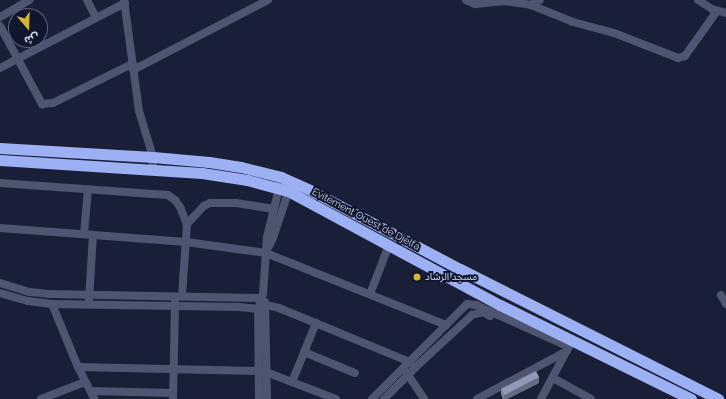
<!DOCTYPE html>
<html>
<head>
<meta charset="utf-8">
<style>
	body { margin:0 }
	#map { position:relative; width:726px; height:399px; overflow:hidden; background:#191f37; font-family:Raleway,"Noto Sans Arabic",sans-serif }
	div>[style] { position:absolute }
	.minor>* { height:8px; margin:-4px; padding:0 4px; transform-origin:4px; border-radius:4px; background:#4d5571 }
	.highway>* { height:11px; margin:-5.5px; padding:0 5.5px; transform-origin:5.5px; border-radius:5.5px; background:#9db0f4 }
	.wall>* { inset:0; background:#7c849e }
	.shaded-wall>* { inset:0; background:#656b81 }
	.building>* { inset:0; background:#9099b8; transform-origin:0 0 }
	.dots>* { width:11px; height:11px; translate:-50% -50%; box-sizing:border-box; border:2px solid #10162d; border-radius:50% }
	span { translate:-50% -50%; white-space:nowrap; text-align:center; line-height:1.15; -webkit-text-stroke:4px #10162d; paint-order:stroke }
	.street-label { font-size:10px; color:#d0d5e6 }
	.poi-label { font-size:10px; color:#d0d5e6 }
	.left { translate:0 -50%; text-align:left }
	.north { position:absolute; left:8px; top:8px; width:40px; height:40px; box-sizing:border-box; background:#10162d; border:1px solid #5d6277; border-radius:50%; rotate:161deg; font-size:11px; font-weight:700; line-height:16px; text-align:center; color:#d0d5e6 }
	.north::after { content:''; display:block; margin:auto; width:14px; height:18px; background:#d4b635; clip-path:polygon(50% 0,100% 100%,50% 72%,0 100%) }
</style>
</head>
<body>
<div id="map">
	<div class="minor">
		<i style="left:87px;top:0;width:20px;rotate:63deg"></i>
		<i style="left:124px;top:0;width:112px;rotate:82.3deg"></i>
		<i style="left:139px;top:111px;width:48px;rotate:73.1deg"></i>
		<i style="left:153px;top:157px;width:12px;rotate:90deg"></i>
		<i style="left:466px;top:0;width:10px;rotate:24deg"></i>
		<i style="left:475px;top:4px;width:29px;rotate:-6deg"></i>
		<i style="left:504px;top:1px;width:27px;rotate:8deg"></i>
		<i style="left:531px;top:5px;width:45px;rotate:22deg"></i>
		<i style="left:573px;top:22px;width:42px;rotate:15deg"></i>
		<i style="left:614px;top:33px;width:69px;rotate:21.3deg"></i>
		<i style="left:678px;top:58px;width:7px;rotate:-16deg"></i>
		<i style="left:685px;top:56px;width:55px;rotate:-54.6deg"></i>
		<i style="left:698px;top:0;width:17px;rotate:33deg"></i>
		<i style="left:712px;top:9px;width:15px;rotate:16deg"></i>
		<i style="left:531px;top:5px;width:10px;rotate:-29deg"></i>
		<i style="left:0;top:17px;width:34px;rotate:-30deg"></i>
		<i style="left:0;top:26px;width:89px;rotate:61.7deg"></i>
		<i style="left:42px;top:104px;width:11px;rotate:-5deg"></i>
		<i style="left:53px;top:103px;width:88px;rotate:-26.3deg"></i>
		<i style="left:0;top:68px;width:141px;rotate:-27.5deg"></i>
		<i style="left:133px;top:70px;width:152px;rotate:-27.4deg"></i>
		<i style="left:0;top:183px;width:168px;rotate:4.1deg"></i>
		<i style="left:168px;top:195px;width:9px;rotate:36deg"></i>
		<i style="left:175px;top:200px;width:9px;rotate:54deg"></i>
		<i style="left:180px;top:207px;width:18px;rotate:68deg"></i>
		<i style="left:187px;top:224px;width:72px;rotate:94deg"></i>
		<i style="left:187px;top:224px;width:25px;rotate:-47deg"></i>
		<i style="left:204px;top:206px;width:7px;rotate:-27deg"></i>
		<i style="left:210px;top:203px;width:26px"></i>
		<i style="left:236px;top:203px;width:37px;rotate:9deg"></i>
		<i style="left:0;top:228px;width:187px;rotate:4.3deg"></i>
		<i style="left:186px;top:242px;width:81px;rotate:7.8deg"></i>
		<i style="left:266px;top:253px;width:194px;rotate:21.8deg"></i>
		<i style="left:84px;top:234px;width:45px;rotate:-84.9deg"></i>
		<i style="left:268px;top:248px;width:11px;rotate:-63deg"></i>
		<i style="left:273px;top:238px;width:54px;rotate:-71.6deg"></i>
		<i style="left:0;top:283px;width:31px;rotate:17deg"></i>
		<i style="left:30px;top:292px;width:18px;rotate:6deg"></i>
		<i style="left:48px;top:294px;width:213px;rotate:1.1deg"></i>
		<i style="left:0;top:293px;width:29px;rotate:16deg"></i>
		<i style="left:28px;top:301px;width:24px;rotate:7deg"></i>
		<i style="left:52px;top:304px;width:187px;rotate:0.9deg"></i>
		<i style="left:239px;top:307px;width:19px;rotate:6deg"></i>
		<i style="left:370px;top:294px;width:53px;rotate:-68.8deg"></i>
		<i style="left:721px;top:295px;width:10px;rotate:61deg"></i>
		<i style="left:89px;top:300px;width:65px;rotate:-86.5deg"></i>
		<i style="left:265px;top:302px;width:97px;rotate:88.8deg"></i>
		<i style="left:52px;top:304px;width:68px;rotate:67.6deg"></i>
		<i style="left:78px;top:367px;width:36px;rotate:63deg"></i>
		<i style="left:266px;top:305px;width:13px;rotate:13deg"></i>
		<i style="left:279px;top:308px;width:142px;rotate:22.4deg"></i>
		<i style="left:304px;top:352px;width:55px;rotate:22.4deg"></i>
		<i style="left:78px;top:367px;width:180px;rotate:1.3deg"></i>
		<i style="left:258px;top:371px;width:8px;rotate:7deg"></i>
		<i style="left:266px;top:372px;width:75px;rotate:21.1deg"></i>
		<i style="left:406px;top:372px;width:32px;rotate:56deg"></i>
		<i style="left:553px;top:378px;width:43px;rotate:28.9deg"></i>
		<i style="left:292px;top:382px;width:64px;rotate:-67.9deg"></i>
		<i style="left:91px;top:391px;width:82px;rotate:1.4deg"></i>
		<i style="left:41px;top:399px;width:47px;rotate:-21.1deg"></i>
		<i style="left:173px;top:399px;width:97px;rotate:-88.8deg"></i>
		<i style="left:259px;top:399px;width:90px;rotate:-90.6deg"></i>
		<i style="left:258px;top:309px;width:16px;rotate:-72deg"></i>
		<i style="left:263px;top:294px;width:57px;rotate:-86deg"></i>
		<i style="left:267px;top:237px;width:55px;rotate:-76.2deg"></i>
		<i style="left:372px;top:399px;width:134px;rotate:-45deg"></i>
		<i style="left:467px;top:304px;width:9px;rotate:6deg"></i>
		<i style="left:476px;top:305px;width:102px;rotate:24.3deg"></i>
		<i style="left:384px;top:399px;width:51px;rotate:-45deg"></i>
		<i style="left:420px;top:363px;width:71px;rotate:-42.7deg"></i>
		<i style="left:472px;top:315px;width:11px;rotate:-15deg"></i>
		<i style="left:483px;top:312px;width:8px;rotate:30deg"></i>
		<i style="left:477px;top:399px;width:102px;rotate:-28.1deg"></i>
		<i style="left:541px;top:399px;width:55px;rotate:-62deg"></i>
	</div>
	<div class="highway">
		<i style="left:0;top:148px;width:153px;rotate:3.4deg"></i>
		<i style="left:153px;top:157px;width:56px;rotate:5.1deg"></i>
		<i style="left:209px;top:162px;width:32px;rotate:9deg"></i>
		<i style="left:241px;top:167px;width:41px;rotate:14deg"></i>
		<i style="left:281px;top:177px;width:32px;rotate:24deg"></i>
		<i style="left:310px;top:190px;width:170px;rotate:27.8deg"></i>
		<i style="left:460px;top:269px;width:289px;rotate:26.7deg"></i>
		<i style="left:0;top:160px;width:202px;rotate:3.7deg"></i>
		<i style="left:202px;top:173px;width:46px;rotate:8.8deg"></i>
		<i style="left:247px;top:180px;width:42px;rotate:15deg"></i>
		<i style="left:288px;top:191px;width:241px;rotate:28.3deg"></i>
		<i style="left:500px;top:305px;width:213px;rotate:26.2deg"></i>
	</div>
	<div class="wall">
		<i style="clip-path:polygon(539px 383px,507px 399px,503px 399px,501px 394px,501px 389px)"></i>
	</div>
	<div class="shaded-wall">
		<i style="clip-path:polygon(539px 377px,539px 383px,507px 399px,504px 399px,504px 395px)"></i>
	</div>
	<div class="building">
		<i style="left:536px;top:371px;width:7px;height:39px;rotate:63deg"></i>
	</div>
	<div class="dots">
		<i style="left:417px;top:277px;background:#d4b635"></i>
	</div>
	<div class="street-label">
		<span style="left:366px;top:219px;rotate:28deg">Evitement Ouest de Djelfa</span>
	</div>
	<div class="poi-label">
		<span class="left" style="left:425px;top:277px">مسجد الرشاد</span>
	</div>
	<div class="north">ش</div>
</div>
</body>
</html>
